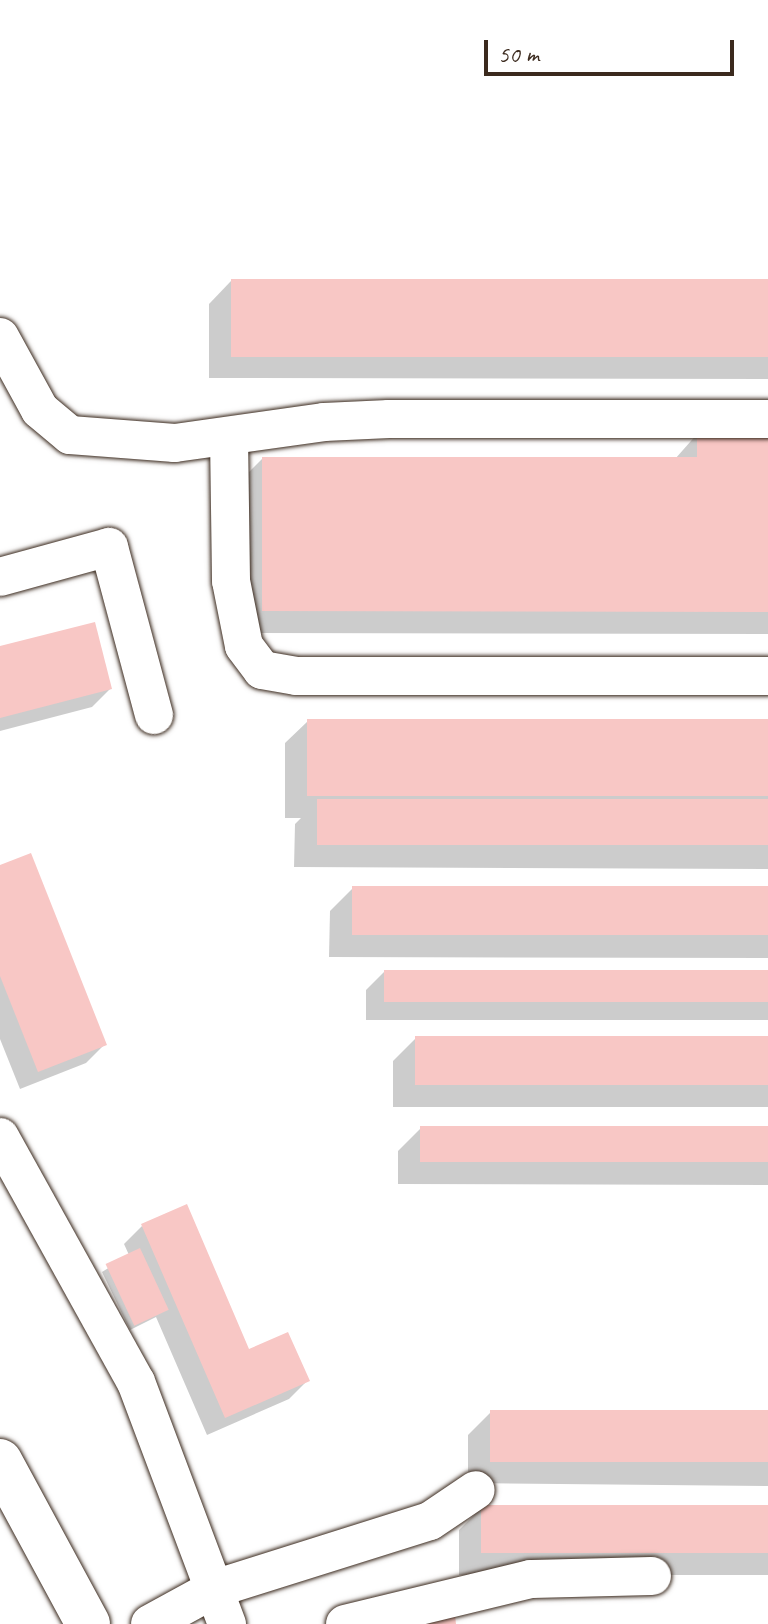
<!DOCTYPE html>
<html>
<head>
<meta charset="utf-8">
<style>
	body { margin:0 }
	#map { position:relative; width:768px; height:1624px; overflow:hidden; background:#fff; font-family:Caveat,sans-serif }
	div>[style] { position:absolute }
	.shadow>* { inset:0; background:#0003 }
	.building>* { inset:0; background:#f8c7c5; transform-origin:0 0 }
	.roads { filter:drop-shadow(0 0 2px #3b2a1e) drop-shadow(0 0 2px #3b2a1e) }
	.minor>* { height:38px; margin:-19px; padding:0 19px; transform-origin:19px; border-radius:19px; background:#fff }
	.highway>* { height:44px; margin:-22px; padding:0 22px; transform-origin:22px; border-radius:22px; background:#fff }
	span { translate:-50% -50%; white-space:nowrap; text-align:center; line-height:1.15; -webkit-text-stroke:6px #fff; paint-order:stroke }
	.scale { position:absolute; left:484px; top:40px; width:250px; height:36px; box-sizing:border-box; border:4px solid #3b2a1e; border-top:0; padding-left:10px; font-size:24px; line-height:28px; white-space:nowrap; color:#3b2a1e; -webkit-text-stroke:6px #fff; paint-order:stroke }
</style>
</head>
<body>
<div id="map">
	<div class="shadow">
		<i style="clip-path:polygon(231px 281px,768px 282px,768px 379px,209px 378px,209px 304px)"></i>
		<i style="clip-path:polygon(698px 433px,768px 433px,768px 634px,240px 633px,240px 481px,262px 459px,675px 459px)"></i>
		<i style="clip-path:polygon(0 648px,110px 689px,92px 707px,0 731px)"></i>
		<i style="clip-path:polygon(308px 721px,768px 722px,768px 869px,294px 867px,295px 824px,301px 818px,285px 818px,285px 743px)"></i>
		<i style="clip-path:polygon(0 867px,105px 1044px,86px 1063px,20px 1089px,0 1039px)"></i>
		<i style="clip-path:polygon(353px 888px,768px 890px,768px 958px,329px 957px,330px 911px)"></i>
		<i style="clip-path:polygon(384px 972px,768px 972px,768px 1020px,366px 1020px,366px 990px)"></i>
		<i style="clip-path:polygon(416px 1038px,768px 1038px,768px 1107px,393px 1107px,393px 1061px)"></i>
		<i style="clip-path:polygon(421px 1128px,768px 1129px,768px 1185px,398px 1184px,398px 1151px)"></i>
		<i style="clip-path:polygon(142px 1226px,248px 1352px,307px 1381px,289px 1399px,207px 1435px,156px 1317px,130px 1330px,102px 1272px,129px 1255px,124px 1244px)"></i>
		<i style="clip-path:polygon(491px 1412px,768px 1414px,768px 1486px,468px 1483px,468px 1435px)"></i>
		<i style="clip-path:polygon(482px 1507px,768px 1507px,768px 1575px,459px 1575px,459px 1530px)"></i>
	</div>
	<div class="building">
		<i style="left:231px;top:279px;width:537px;height:78px"></i>
		<i style="clip-path:polygon(697px 431px,768px 431px,768px 612px,262px 611px,262px 457px,697px 457px)"></i>
		<i style="clip-path:polygon(95px 622px,112px 689px,0 718px,0 646px)"></i>
		<i style="left:307px;top:719px;width:461px;height:77px"></i>
		<i style="left:317px;top:799px;width:451px;height:46px"></i>
		<i style="clip-path:polygon(31px 853px,107px 1045px,38px 1072px,0 976px,0 865px)"></i>
		<i style="left:352px;top:886px;width:416px;height:49px"></i>
		<i style="left:384px;top:970px;width:384px;height:32px"></i>
		<i style="left:415px;top:1036px;width:353px;height:49px"></i>
		<i style="left:420px;top:1126px;width:348px;height:36px"></i>
		<i style="clip-path:polygon(187px 1204px,249px 1349px,288px 1332px,310px 1381px,225px 1418px,141px 1224px)"></i>
		<i style="left:140px;top:1248px;width:68px;height:38px;rotate:65deg"></i>
		<i style="left:490px;top:1410px;width:278px;height:52px"></i>
		<i style="left:481px;top:1505px;width:287px;height:48px"></i>
		<i style="clip-path:polygon(455px 1615px,456px 1624px,398px 1624px)"></i>
	</div>
	<div class="roads">
		<div class="minor">
			<i style="left:0;top:337px;width:83px;rotate:61.3deg"></i>
			<i style="left:40px;top:410px;width:39px;rotate:40deg"></i>
			<i style="left:70px;top:435px;width:105px;rotate:4.4deg"></i>
			<i style="left:175px;top:443px;width:150px;rotate:-8deg"></i>
			<i style="left:324px;top:422px;width:65px;rotate:-2.6deg"></i>
			<i style="left:389px;top:419px;width:379px"></i>
			<i style="left:229px;top:436px;width:145px;rotate:89.2deg"></i>
			<i style="left:231px;top:581px;width:66px;rotate:78.7deg"></i>
			<i style="left:244px;top:646px;width:30px;rotate:53deg"></i>
			<i style="left:262px;top:670px;width:35px;rotate:10deg"></i>
			<i style="left:296px;top:676px;width:472px"></i>
			<i style="left:0;top:577px;width:113px;rotate:-15.4deg"></i>
			<i style="left:109px;top:547px;width:174px;rotate:75deg"></i>
			<i style="left:0;top:1137px;width:280px;rotate:61deg"></i>
			<i style="left:136px;top:1382px;width:259px;rotate:69.4deg"></i>
			<i style="left:150px;top:1624px;width:73px;rotate:-28.7deg"></i>
			<i style="left:214px;top:1589px;width:226px;rotate:-17.5deg"></i>
			<i style="left:430px;top:1521px;width:55px;rotate:-34deg"></i>
			<i style="left:345px;top:1624px;width:191px;rotate:-13.6deg"></i>
			<i style="left:531px;top:1579px;width:121px;rotate:-1.4deg"></i>
		</div>
		<div class="highway">
			<i style="left:0;top:1461px;width:185px;rotate:61.6deg"></i>
		</div>
	</div>
	<div class="scale">50 m</div>
</div>
</body>
</html>
